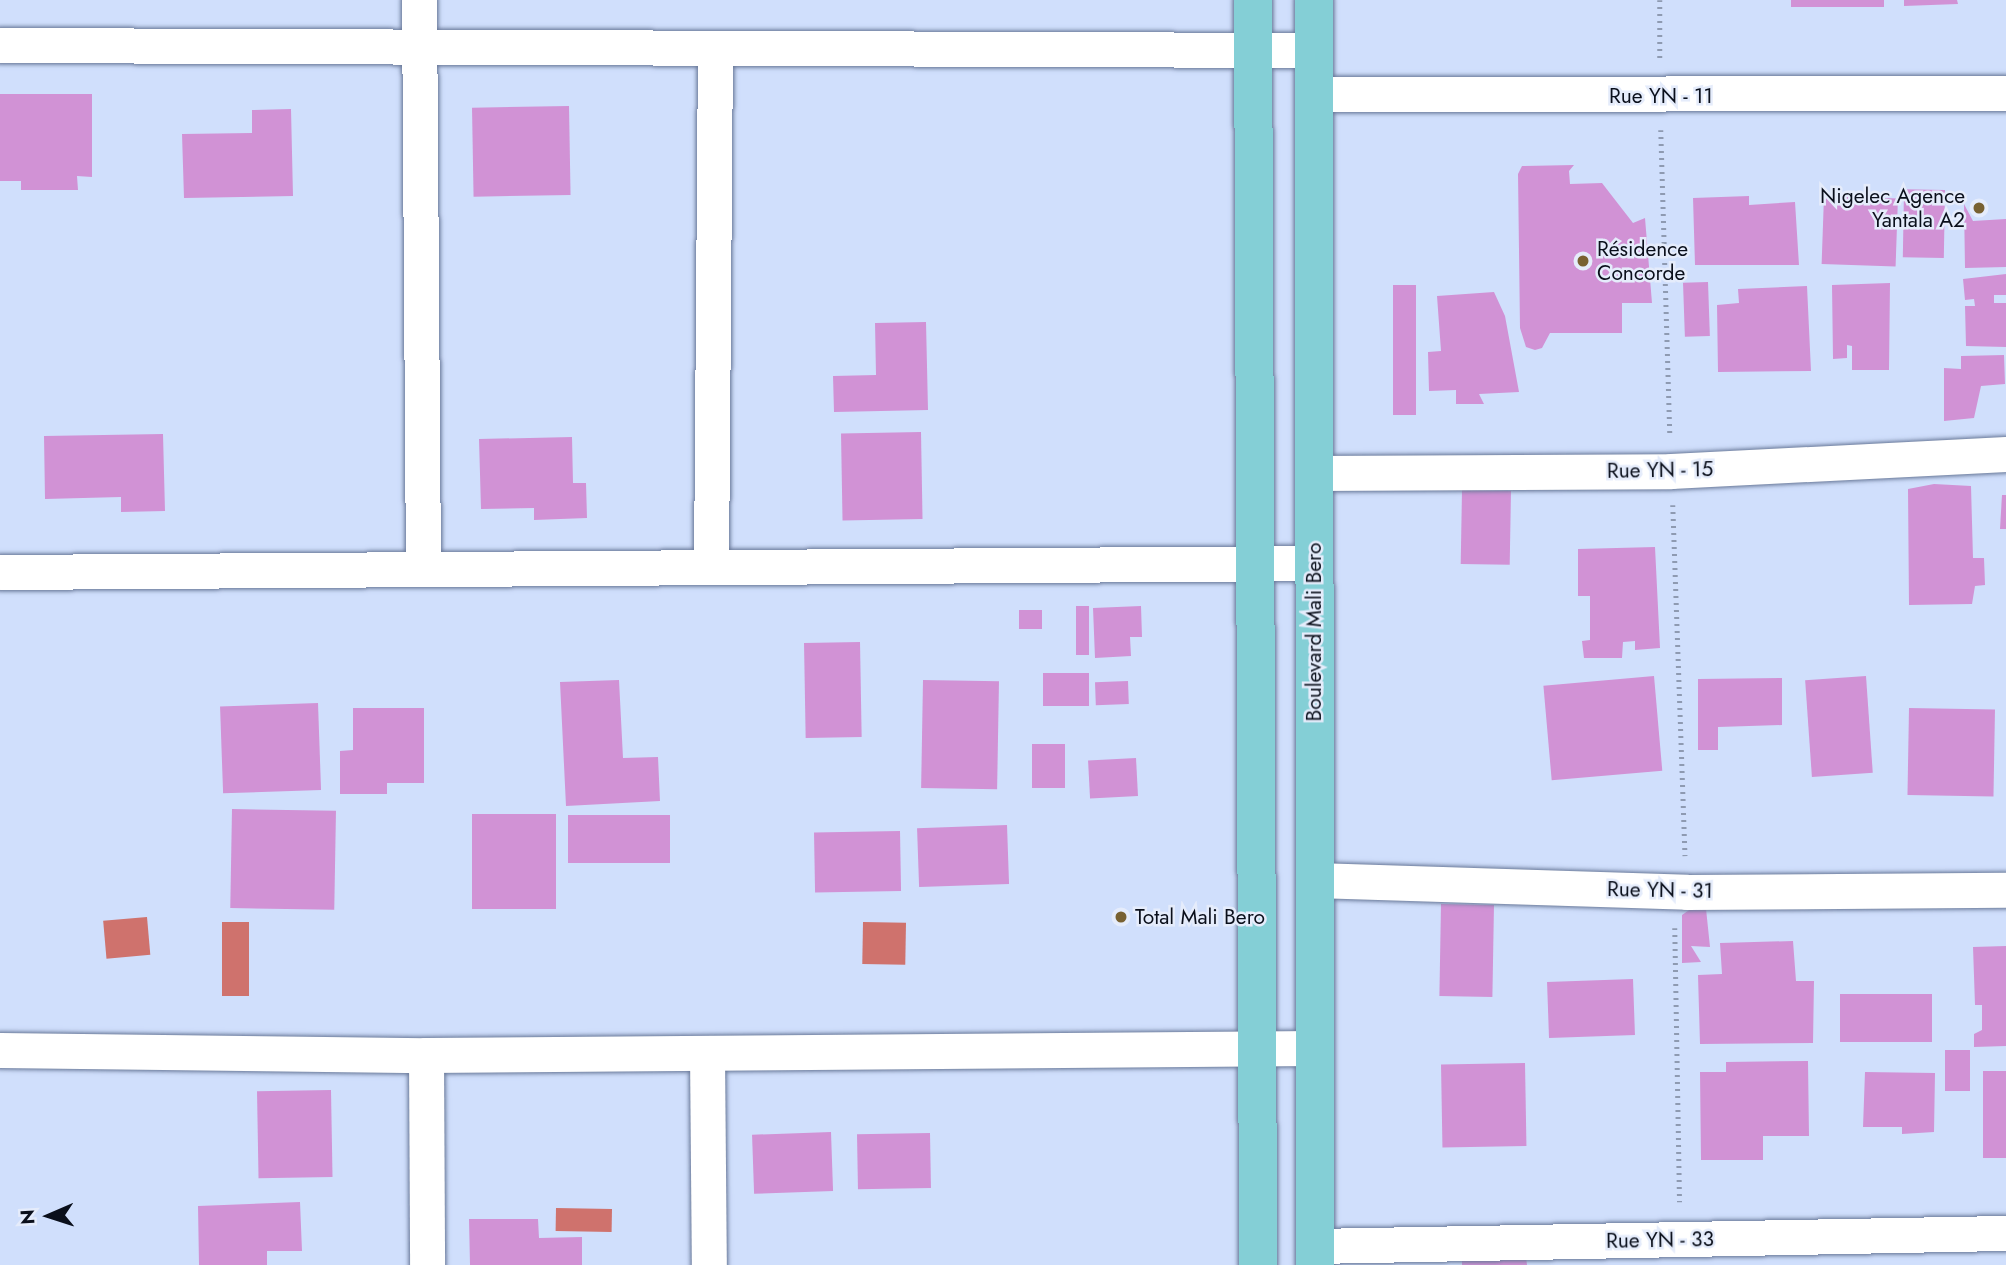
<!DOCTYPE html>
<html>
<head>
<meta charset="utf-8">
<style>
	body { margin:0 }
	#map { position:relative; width:2006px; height:1265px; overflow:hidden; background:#d0dffc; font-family:Jost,sans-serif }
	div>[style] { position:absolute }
	.water>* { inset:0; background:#cf726d; transform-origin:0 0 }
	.building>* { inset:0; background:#d192d5; transform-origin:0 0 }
	.path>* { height:4.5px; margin-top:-2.25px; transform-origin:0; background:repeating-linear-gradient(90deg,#8e9ab1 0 2px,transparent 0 7px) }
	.roads { filter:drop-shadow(0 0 2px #697999) drop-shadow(0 0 2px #697999) }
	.minor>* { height:35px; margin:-17.5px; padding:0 17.5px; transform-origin:17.5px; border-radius:17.5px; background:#fff }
	.primary>* { height:38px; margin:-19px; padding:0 19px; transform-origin:19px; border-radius:19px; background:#84cfd6 }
	.dots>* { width:19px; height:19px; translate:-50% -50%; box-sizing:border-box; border:4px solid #e5ecfb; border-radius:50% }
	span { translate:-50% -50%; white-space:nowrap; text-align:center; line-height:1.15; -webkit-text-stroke:5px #e5ecfb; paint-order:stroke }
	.street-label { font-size:21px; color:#0a0f1b }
	.poi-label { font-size:21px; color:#0a0f1b }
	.right { translate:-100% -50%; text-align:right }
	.left { translate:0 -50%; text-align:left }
	.north { position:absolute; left:14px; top:1181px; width:70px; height:70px; -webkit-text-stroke:5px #e5ecfb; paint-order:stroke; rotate:267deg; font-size:19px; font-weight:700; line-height:28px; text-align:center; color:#0a0f1b }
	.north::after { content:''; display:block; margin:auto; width:24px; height:32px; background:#0a0f1b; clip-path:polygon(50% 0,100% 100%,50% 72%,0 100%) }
</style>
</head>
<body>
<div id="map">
	<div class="water">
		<i style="left:147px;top:917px;width:38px;height:44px;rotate:85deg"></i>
		<i style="left:222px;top:922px;width:27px;height:74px"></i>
		<i style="left:863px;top:922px;width:43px;height:42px;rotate:1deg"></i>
		<i style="left:556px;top:1208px;width:56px;height:23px;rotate:1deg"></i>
	</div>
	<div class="building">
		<i style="left:1791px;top:0;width:93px;height:7px"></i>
		<i style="clip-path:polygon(1904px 0,1957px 0,1958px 4px,1904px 6px)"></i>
		<i style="clip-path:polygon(0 94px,92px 94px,92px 177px,77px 176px,78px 190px,21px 190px,21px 181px,0 181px)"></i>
		<i style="left:569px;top:106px;width:89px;height:97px;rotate:89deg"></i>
		<i style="clip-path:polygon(291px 109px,293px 196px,184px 198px,182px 134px,252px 133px,252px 110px)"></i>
		<i style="clip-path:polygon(1574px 165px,1569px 171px,1570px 184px,1602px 183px,1633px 223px,1645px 218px,1652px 303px,1622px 303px,1622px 333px,1550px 333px,1542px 348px,1535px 350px,1526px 347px,1520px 328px,1518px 174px,1522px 166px)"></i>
		<i style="left:1945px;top:190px;width:68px;height:41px;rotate:91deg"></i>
		<i style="clip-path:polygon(1749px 196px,1749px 205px,1795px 202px,1799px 265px,1695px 265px,1693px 198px)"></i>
		<i style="left:1824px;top:196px;width:74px;height:68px;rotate:2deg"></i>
		<i style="clip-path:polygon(1964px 204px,1973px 221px,2006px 219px,2006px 267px,1965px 268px)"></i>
		<i style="clip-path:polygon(2006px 274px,2006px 295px,1994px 295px,1994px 303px,2006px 303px,2006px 347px,1966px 346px,1965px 306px,1975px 306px,1974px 299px,1965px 300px,1963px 279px)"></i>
		<i style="left:1708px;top:282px;width:54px;height:25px;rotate:88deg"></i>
		<i style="clip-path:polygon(1890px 283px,1889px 370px,1852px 370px,1852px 346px,1847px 345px,1847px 358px,1833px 359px,1832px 285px)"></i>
		<i style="left:1416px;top:285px;width:130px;height:23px;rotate:90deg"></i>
		<i style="clip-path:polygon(1807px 286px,1811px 371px,1718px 372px,1717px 305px,1739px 303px,1738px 289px)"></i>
		<i style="clip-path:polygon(1494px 292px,1505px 316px,1519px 392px,1479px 394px,1484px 404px,1456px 404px,1456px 390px,1429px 391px,1428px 352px,1441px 351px,1437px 296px)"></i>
		<i style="clip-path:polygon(926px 322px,928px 410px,834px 412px,833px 376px,876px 375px,875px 323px)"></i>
		<i style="clip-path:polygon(2004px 355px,2005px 384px,1981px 386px,1974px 418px,1944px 421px,1944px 368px,1961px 369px,1961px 356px)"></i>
		<i style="left:921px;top:432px;width:87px;height:80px;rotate:89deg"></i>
		<i style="clip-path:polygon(163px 434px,165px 511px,121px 512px,121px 497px,45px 499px,44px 436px)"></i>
		<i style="clip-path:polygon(572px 437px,573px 483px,586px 483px,587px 518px,534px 520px,534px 508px,481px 509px,479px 439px)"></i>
		<i style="clip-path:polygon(1934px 484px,1971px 486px,1973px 558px,1984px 558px,1985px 585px,1975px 586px,1972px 604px,1909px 605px,1908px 489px)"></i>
		<i style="left:1462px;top:490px;width:49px;height:74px;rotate:1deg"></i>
		<i style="clip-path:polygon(2002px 495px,2006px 495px,2006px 529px,2000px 529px)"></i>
		<i style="clip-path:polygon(1655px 547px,1660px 648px,1635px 650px,1635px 641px,1623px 642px,1622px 658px,1584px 658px,1582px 641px,1590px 640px,1590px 596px,1578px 596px,1578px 549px)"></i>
		<i style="left:1076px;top:606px;width:13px;height:49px"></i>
		<i style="clip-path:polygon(1141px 606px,1142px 637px,1130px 637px,1131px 656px,1095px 658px,1093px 608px)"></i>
		<i style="left:1042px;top:610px;width:19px;height:23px;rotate:90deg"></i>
		<i style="left:860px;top:642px;width:95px;height:56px;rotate:89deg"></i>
		<i style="left:1043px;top:673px;width:46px;height:33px"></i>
		<i style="left:1654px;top:676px;width:95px;height:111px;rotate:85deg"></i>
		<i style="left:1866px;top:676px;width:97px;height:61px;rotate:86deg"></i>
		<i style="clip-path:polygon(1782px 678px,1782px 725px,1718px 727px,1718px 750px,1698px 750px,1698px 679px)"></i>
		<i style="clip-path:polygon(619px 680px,623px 758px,658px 757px,660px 801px,566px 806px,560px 682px)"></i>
		<i style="left:923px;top:680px;width:76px;height:108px;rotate:1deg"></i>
		<i style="left:1128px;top:681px;width:23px;height:33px;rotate:88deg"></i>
		<i style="left:318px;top:703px;width:87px;height:98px;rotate:88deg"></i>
		<i style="clip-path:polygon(353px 708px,424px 708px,424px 783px,387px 783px,387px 794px,340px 794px,340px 751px,353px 750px)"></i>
		<i style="left:1909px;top:708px;width:86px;height:87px;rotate:1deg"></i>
		<i style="left:1065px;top:744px;width:44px;height:33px;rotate:90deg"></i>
		<i style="left:1136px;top:758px;width:38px;height:48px;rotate:87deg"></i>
		<i style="left:232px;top:809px;width:104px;height:99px;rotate:1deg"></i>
		<i style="left:556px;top:814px;width:95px;height:84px;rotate:90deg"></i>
		<i style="left:670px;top:815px;width:48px;height:102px;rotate:90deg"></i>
		<i style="left:1007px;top:825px;width:59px;height:90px;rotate:88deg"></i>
		<i style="left:900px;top:831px;width:60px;height:86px;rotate:89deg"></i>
		<i style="clip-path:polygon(1705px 899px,1710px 947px,1691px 946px,1701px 962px,1682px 963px,1682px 915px)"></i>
		<i style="left:1441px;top:904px;width:53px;height:92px;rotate:1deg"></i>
		<i style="clip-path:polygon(1793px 941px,1796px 981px,1814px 981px,1813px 1043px,1700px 1044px,1698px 975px,1722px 974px,1720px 943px)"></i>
		<i style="clip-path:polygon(2006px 946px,2006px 1046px,1974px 1047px,1974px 1034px,1982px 1030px,1982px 1005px,1975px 1005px,1973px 947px)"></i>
		<i style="left:1633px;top:979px;width:56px;height:86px;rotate:88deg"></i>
		<i style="left:1840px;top:994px;width:92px;height:48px"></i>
		<i style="left:1945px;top:1050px;width:25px;height:41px"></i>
		<i style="clip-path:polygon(1808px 1061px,1809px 1136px,1763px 1136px,1763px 1160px,1701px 1160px,1700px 1072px,1726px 1072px,1726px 1062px)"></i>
		<i style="left:1525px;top:1063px;width:83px;height:84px;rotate:89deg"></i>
		<i style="left:2006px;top:1071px;width:87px;height:23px;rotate:90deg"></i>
		<i style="clip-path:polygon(1865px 1072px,1935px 1073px,1934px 1132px,1902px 1134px,1902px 1127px,1863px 1127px)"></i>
		<i style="left:331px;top:1090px;width:87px;height:74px;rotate:89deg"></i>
		<i style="left:831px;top:1132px;width:59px;height:79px;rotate:88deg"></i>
		<i style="left:930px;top:1133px;width:55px;height:73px;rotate:89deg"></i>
		<i style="clip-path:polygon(300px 1202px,302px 1251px,267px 1251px,267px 1265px,199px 1265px,198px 1206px)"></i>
		<i style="clip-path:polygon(469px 1219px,538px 1219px,539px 1238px,582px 1237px,582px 1265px,470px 1265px)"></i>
		<i style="clip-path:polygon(1526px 1257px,1527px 1265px,1462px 1265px,1462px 1260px)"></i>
	</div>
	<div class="path">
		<i style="left:1660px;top:0;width:59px;rotate:90deg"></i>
		<i style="left:1661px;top:130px;width:306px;rotate:88.3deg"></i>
		<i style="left:1673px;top:505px;width:351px;rotate:88deg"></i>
		<i style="left:1675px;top:928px;width:274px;rotate:89deg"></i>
	</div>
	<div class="roads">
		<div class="minor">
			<i style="left:419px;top:0;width:569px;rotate:89.6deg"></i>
			<i style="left:0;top:45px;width:1314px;rotate:0.22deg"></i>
			<i style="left:1316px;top:94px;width:690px;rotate:-0.08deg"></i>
			<i style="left:1314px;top:473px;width:357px;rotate:-0.3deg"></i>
			<i style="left:1671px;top:471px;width:335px;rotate:-2.9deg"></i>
			<i style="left:711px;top:567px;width:519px;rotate:-89.56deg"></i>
			<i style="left:0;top:572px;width:1314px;rotate:-0.39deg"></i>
			<i style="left:1315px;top:880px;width:372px;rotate:1.8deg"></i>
			<i style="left:1687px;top:892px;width:319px;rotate:-0.4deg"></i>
			<i style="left:0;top:1050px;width:426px;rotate:0.7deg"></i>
			<i style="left:426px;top:1055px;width:889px;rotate:-0.45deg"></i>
			<i style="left:707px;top:1053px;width:212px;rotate:89.5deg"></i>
			<i style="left:426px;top:1055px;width:210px;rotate:89.7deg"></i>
			<i style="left:1314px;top:1246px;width:692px;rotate:-1.08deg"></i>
		</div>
		<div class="primary">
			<i style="left:1253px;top:0;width:1265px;rotate:89.77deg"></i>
			<i style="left:1314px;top:0;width:1265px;rotate:89.95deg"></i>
		</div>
	</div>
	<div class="dots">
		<i style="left:1979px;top:208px;background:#786131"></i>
		<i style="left:1583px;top:261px;background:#786131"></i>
		<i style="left:1121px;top:917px;background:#786131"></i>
	</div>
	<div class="street-label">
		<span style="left:1661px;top:96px">Rue YN - 11</span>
		<span style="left:1660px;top:470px;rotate:-1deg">Rue YN - 15</span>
		<span style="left:1314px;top:632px;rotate:-90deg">Boulevard Mali Bero</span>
		<span style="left:1660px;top:890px;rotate:1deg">Rue YN - 31</span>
		<span style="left:1660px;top:1240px;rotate:-1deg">Rue YN - 33</span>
	</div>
	<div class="poi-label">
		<span class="right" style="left:1965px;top:208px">Nigelec Agence<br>Yantala A2</span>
		<span class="left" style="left:1597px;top:261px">Résidence<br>Concorde</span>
		<span class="left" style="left:1135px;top:917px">Total Mali Bero</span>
	</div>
	<div class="north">N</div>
</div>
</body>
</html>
